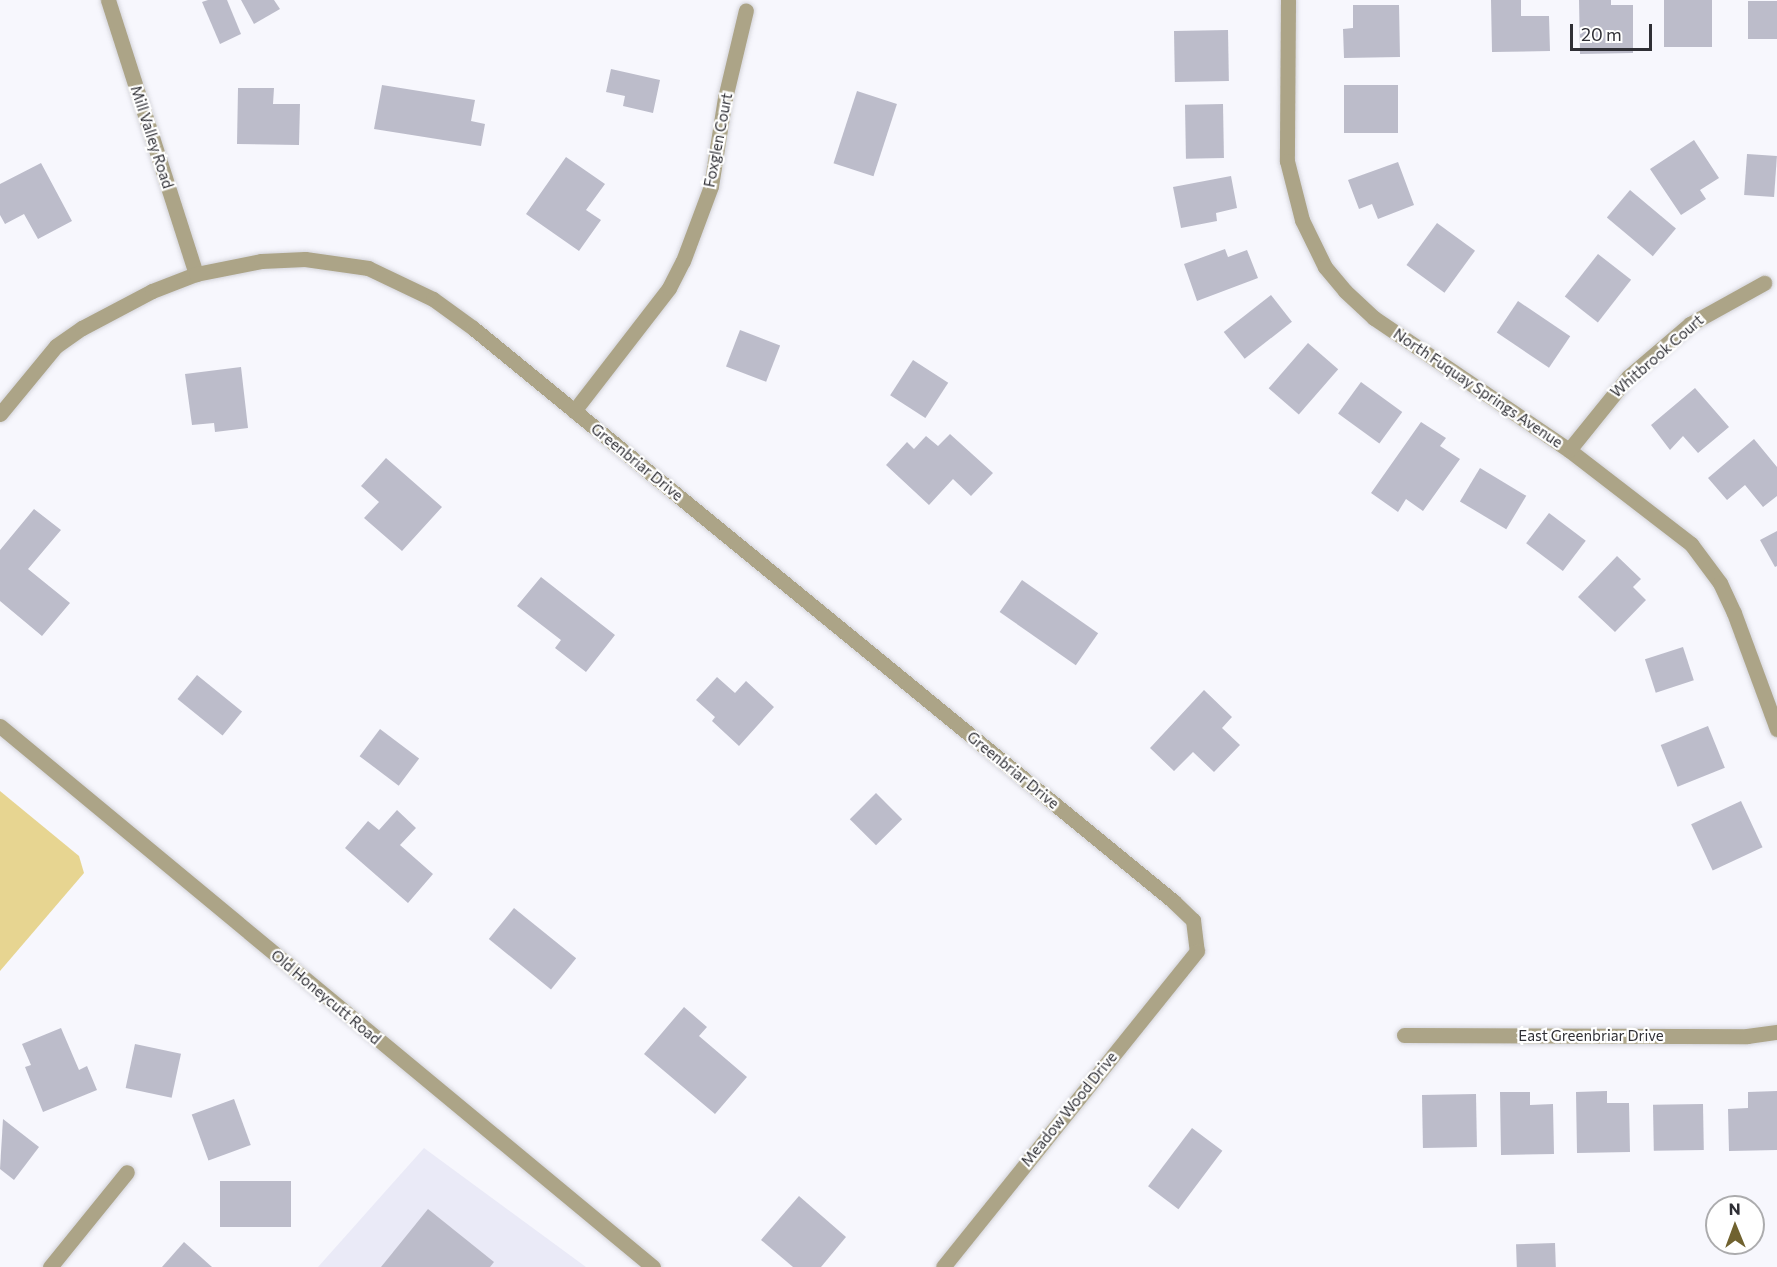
<!DOCTYPE html>
<html>
<head>
<meta charset="utf-8">
<style>
	body { margin:0 }
	#map { position:relative; width:1777px; height:1267px; overflow:hidden; background:#f7f7fd; font-family:Commissioner,sans-serif }
	div>[style] { position:absolute }
	.built>* { inset:0; background:#eaeaf7 }
	.green>* { inset:0; background:#e7d591 }
	.building>* { inset:0; background:#bcbcca; transform-origin:0 0 }
	.roads { filter:drop-shadow(0 0 2px #d3d3d9) drop-shadow(0 0 2px #d3d3d9) }
	.minor>* { height:15px; margin:-7.5px; padding:0 7.5px; transform-origin:7.5px; border-radius:7.5px; background:#aca487 }
	span { translate:-50% -50%; white-space:nowrap; text-align:center; line-height:1.15; -webkit-text-stroke:4.5px #fff; paint-order:stroke }
	.street-label { font-size:15px; color:#2f2f35 }
	.north { position:absolute; left:1705px; top:1195px; width:60px; height:60px; box-sizing:border-box; background:#fff; border:2px solid #acacae; border-radius:50%; rotate:359deg; font-size:16px; font-weight:700; line-height:24px; text-align:center; color:#2f2f35 }
	.north::after { content:''; display:block; margin:auto; width:21px; height:27px; background:#70622f; clip-path:polygon(50% 0,100% 100%,50% 72%,0 100%) }
	.scale { position:absolute; left:1570px; top:24px; width:82px; height:27px; box-sizing:border-box; border:3px solid #2f2f35; border-top:0; padding-left:8px; font-size:18px; line-height:21px; white-space:nowrap; color:#2f2f35; -webkit-text-stroke:4px #fff; paint-order:stroke }
</style>
</head>
<body>
<div id="map">
	<div class="built">
		<i style="clip-path:polygon(424px 1148px,586px 1267px,318px 1267px)"></i>
	</div>
	<div class="green">
		<i style="clip-path:polygon(0 791px,79px 856px,84px 873px,0 971px)"></i>
	</div>
	<div class="building">
		<i style="clip-path:polygon(208px 0,227px 0,241px 34px,220px 44px,202px 2px)"></i>
		<i style="clip-path:polygon(241px 0,274px 0,280px 9px,254px 24px)"></i>
		<i style="clip-path:polygon(1491px 0,1521px 0,1521px 16px,1549px 16px,1550px 51px,1492px 52px)"></i>
		<i style="clip-path:polygon(1579px 0,1611px 0,1611px 5px,1633px 5px,1633px 53px,1580px 54px)"></i>
		<i style="left:1712px;top:0;width:47px;height:48px;rotate:90deg"></i>
		<i style="left:1748px;top:1px;width:29px;height:38px"></i>
		<i style="clip-path:polygon(1353px 5px,1399px 5px,1400px 57px,1344px 58px,1343px 29px,1353px 28px)"></i>
		<i style="left:1228px;top:30px;width:51px;height:54px;rotate:89deg"></i>
		<i style="clip-path:polygon(611px 69px,660px 80px,653px 113px,623px 106px,625px 96px,606px 92px)"></i>
		<i style="clip-path:polygon(382px 85px,475px 100px,471px 121px,485px 124px,481px 146px,374px 129px)"></i>
		<i style="left:1398px;top:85px;width:48px;height:54px;rotate:90deg"></i>
		<i style="clip-path:polygon(238px 88px,274px 88px,273px 104px,300px 104px,299px 145px,237px 144px)"></i>
		<i style="left:857px;top:91px;width:42px;height:76px;rotate:18deg"></i>
		<i style="left:1223px;top:104px;width:54px;height:38px;rotate:89deg"></i>
		<i style="clip-path:polygon(1694px 140px,1719px 178px,1700px 190px,1706px 199px,1681px 215px,1650px 169px)"></i>
		<i style="left:1747px;top:154px;width:30px;height:41px;rotate:4deg"></i>
		<i style="clip-path:polygon(566px 157px,605px 184px,586px 210px,601px 220px,579px 251px,526px 214px)"></i>
		<i style="clip-path:polygon(1398px 162px,1414px 205px,1378px 219px,1372px 204px,1359px 209px,1348px 180px)"></i>
		<i style="clip-path:polygon(41px 163px,72px 221px,38px 239px,24px 214px,5px 224px,0 215px,0 184px)"></i>
		<i style="clip-path:polygon(1231px 176px,1237px 208px,1216px 213px,1217px 221px,1181px 228px,1173px 187px)"></i>
		<i style="left:1630px;top:190px;width:60px;height:36px;rotate:40deg"></i>
		<i style="left:1437px;top:223px;width:47px;height:52px;rotate:36deg"></i>
		<i style="clip-path:polygon(1225px 249px,1228px 257px,1247px 250px,1258px 278px,1197px 301px,1184px 264px)"></i>
		<i style="left:1598px;top:254px;width:42px;height:54px;rotate:38deg"></i>
		<i style="left:1271px;top:295px;width:34px;height:60px;rotate:52deg"></i>
		<i style="left:1518px;top:301px;width:63px;height:38px;rotate:34deg"></i>
		<i style="left:740px;top:330px;width:43px;height:39px;rotate:21deg"></i>
		<i style="left:1308px;top:343px;width:40px;height:60px;rotate:41deg"></i>
		<i style="left:913px;top:360px;width:42px;height:42px;rotate:33deg"></i>
		<i style="clip-path:polygon(241px 367px,248px 428px,215px 432px,214px 423px,192px 425px,185px 374px)"></i>
		<i style="left:1361px;top:382px;width:51px;height:39px;rotate:36deg"></i>
		<i style="clip-path:polygon(1695px 388px,1729px 427px,1698px 453px,1683px 436px,1670px 450px,1651px 425px)"></i>
		<i style="clip-path:polygon(1421px 422px,1446px 438px,1440px 446px,1460px 459px,1423px 511px,1406px 499px,1398px 512px,1371px 493px)"></i>
		<i style="clip-path:polygon(950px 434px,993px 473px,971px 496px,953px 479px,929px 505px,886px 465px,907px 442px,914px 449px,926px 436px,938px 446px)"></i>
		<i style="clip-path:polygon(1754px 439px,1777px 467px,1777px 496px,1763px 507px,1745px 485px,1727px 500px,1708px 478px)"></i>
		<i style="clip-path:polygon(386px 458px,442px 507px,402px 551px,364px 518px,379px 502px,361px 486px)"></i>
		<i style="left:1480px;top:468px;width:54px;height:39px;rotate:31deg"></i>
		<i style="clip-path:polygon(34px 509px,61px 530px,28px 569px,70px 603px,42px 636px,0 601px,0 550px)"></i>
		<i style="left:1549px;top:513px;width:46px;height:38px;rotate:37deg"></i>
		<i style="clip-path:polygon(1777px 531px,1777px 566px,1775px 567px,1760px 540px)"></i>
		<i style="clip-path:polygon(1617px 556px,1641px 579px,1633px 587px,1646px 600px,1615px 632px,1578px 597px)"></i>
		<i style="clip-path:polygon(541px 577px,615px 635px,586px 672px,555px 648px,561px 640px,517px 606px)"></i>
		<i style="left:1022px;top:580px;width:93px;height:39px;rotate:35deg"></i>
		<i style="left:1683px;top:647px;width:35px;height:40px;rotate:72deg"></i>
		<i style="left:197px;top:675px;width:58px;height:31px;rotate:39deg"></i>
		<i style="clip-path:polygon(717px 677px,735px 693px,746px 681px,774px 707px,739px 746px,712px 721px,715px 717px,696px 700px)"></i>
		<i style="clip-path:polygon(1204px 690px,1232px 717px,1222px 728px,1240px 745px,1214px 772px,1193px 752px,1174px 771px,1150px 748px)"></i>
		<i style="left:1708px;top:726px;width:45px;height:51px;rotate:68deg"></i>
		<i style="left:380px;top:729px;width:49px;height:34px;rotate:37deg"></i>
		<i style="left:876px;top:793px;width:37px;height:37px;rotate:45deg"></i>
		<i style="left:1741px;top:801px;width:51px;height:55px;rotate:65deg"></i>
		<i style="clip-path:polygon(397px 810px,416px 828px,400px 845px,433px 874px,408px 903px,345px 848px,368px 821px,379px 830px)"></i>
		<i style="left:514px;top:908px;width:80px;height:40px;rotate:39deg"></i>
		<i style="clip-path:polygon(684px 1007px,707px 1027px,699px 1036px,747px 1077px,715px 1114px,644px 1054px)"></i>
		<i style="clip-path:polygon(61px 1028px,79px 1070px,87px 1066px,97px 1090px,43px 1112px,25px 1067px,31px 1065px,22px 1044px)"></i>
		<i style="left:135px;top:1044px;width:47px;height:45px;rotate:12deg"></i>
		<i style="clip-path:polygon(1607px 1091px,1607px 1103px,1629px 1103px,1630px 1152px,1577px 1153px,1576px 1092px)"></i>
		<i style="clip-path:polygon(1777px 1091px,1777px 1150px,1729px 1151px,1728px 1109px,1748px 1108px,1748px 1092px)"></i>
		<i style="clip-path:polygon(1500px 1092px,1530px 1092px,1530px 1105px,1553px 1104px,1554px 1154px,1501px 1155px)"></i>
		<i style="left:1476px;top:1094px;width:53px;height:54px;rotate:89deg"></i>
		<i style="left:234px;top:1099px;width:49px;height:45px;rotate:70deg"></i>
		<i style="left:1703px;top:1104px;width:46px;height:50px;rotate:89deg"></i>
		<i style="clip-path:polygon(3px 1119px,39px 1147px,14px 1180px,0 1169px)"></i>
		<i style="left:1192px;top:1128px;width:38px;height:73px;rotate:37deg"></i>
		<i style="left:220px;top:1181px;width:71px;height:46px"></i>
		<i style="clip-path:polygon(799px 1196px,846px 1237px,821px 1267px,793px 1267px,761px 1240px)"></i>
		<i style="clip-path:polygon(428px 1209px,494px 1262px,490px 1267px,381px 1267px)"></i>
		<i style="clip-path:polygon(184px 1242px,212px 1267px,162px 1267px)"></i>
		<i style="left:1555px;top:1243px;width:24px;height:39px;rotate:88deg"></i>
	</div>
	<div class="roads">
		<div class="minor">
			<i style="left:108px;top:0;width:288px;rotate:72.2deg"></i>
			<i style="left:1288px;top:0;width:161px;rotate:90.4deg"></i>
			<i style="left:1287px;top:161px;width:61px;rotate:75.7deg"></i>
			<i style="left:1302px;top:220px;width:52px;rotate:63.9deg"></i>
			<i style="left:1325px;top:267px;width:31px;rotate:50deg"></i>
			<i style="left:1345px;top:291px;width:40px;rotate:43deg"></i>
			<i style="left:1374px;top:318px;width:235px;rotate:34.1deg"></i>
			<i style="left:1569px;top:450px;width:154px;rotate:37.6deg"></i>
			<i style="left:1691px;top:544px;width:49px;rotate:53.4deg"></i>
			<i style="left:1720px;top:583px;width:33px;rotate:65deg"></i>
			<i style="left:1734px;top:613px;width:124px;rotate:69.7deg"></i>
			<i style="left:574px;top:411px;width:155px;rotate:-52.3deg"></i>
			<i style="left:669px;top:288px;width:30px;rotate:-63deg"></i>
			<i style="left:683px;top:261px;width:80px;rotate:-69.5deg"></i>
			<i style="left:711px;top:186px;width:89px;rotate:-81deg"></i>
			<i style="left:725px;top:98px;width:90px;rotate:-76.6deg"></i>
			<i style="left:0;top:414px;width:88px;rotate:-50.5deg"></i>
			<i style="left:56px;top:346px;width:32px;rotate:-35deg"></i>
			<i style="left:82px;top:328px;width:79px;rotate:-27.9deg"></i>
			<i style="left:152px;top:291px;width:47px;rotate:-21.1deg"></i>
			<i style="left:196px;top:274px;width:66px;rotate:-11.3deg"></i>
			<i style="left:261px;top:261px;width:44px;rotate:-2.6deg"></i>
			<i style="left:305px;top:259px;width:64px;rotate:8.1deg"></i>
			<i style="left:368px;top:268px;width:72px;rotate:25.5deg"></i>
			<i style="left:433px;top:299px;width:49px;rotate:35.9deg"></i>
			<i style="left:473px;top:328px;width:905px;rotate:39.3deg"></i>
			<i style="left:1173px;top:901px;width:28px;rotate:44deg"></i>
			<i style="left:1193px;top:920px;width:31px;rotate:83deg"></i>
			<i style="left:1197px;top:951px;width:405px;rotate:128.8deg"></i>
			<i style="left:1569px;top:450px;width:94px;rotate:-51.1deg"></i>
			<i style="left:1628px;top:377px;width:82px;rotate:-40.5deg"></i>
			<i style="left:1690px;top:324px;width:85px;rotate:-29deg"></i>
			<i style="left:0;top:726px;width:848px;rotate:39.64deg"></i>
			<i style="left:1404px;top:1035px;width:343px;rotate:0.2deg"></i>
			<i style="left:1747px;top:1036px;width:30px;rotate:-8deg"></i>
			<i style="left:50px;top:1267px;width:122px;rotate:-51deg"></i>
		</div>
	</div>
	<div class="street-label">
		<span style="left:152px;top:137px;rotate:72deg">Mill Valley Road</span>
		<span style="left:718px;top:140px;rotate:-79deg">Foxglen Court</span>
		<span style="left:1657px;top:356px;rotate:-41deg">Whitbrook Court</span>
		<span style="left:1478px;top:388px;rotate:34deg">North Fuquay Springs Avenue</span>
		<span style="left:637px;top:462px;rotate:39deg">Greenbriar Drive</span>
		<span style="left:1013px;top:770px;rotate:39deg">Greenbriar Drive</span>
		<span style="left:326px;top:997px;rotate:40deg">Old Honeycutt Road</span>
		<span style="left:1591px;top:1036px">East Greenbriar Drive</span>
		<span style="left:1069px;top:1109px;rotate:-51deg">Meadow Wood Drive</span>
	</div>
	<div class="north">N</div>
	<div class="scale">20 m</div>
</div>
</body>
</html>
